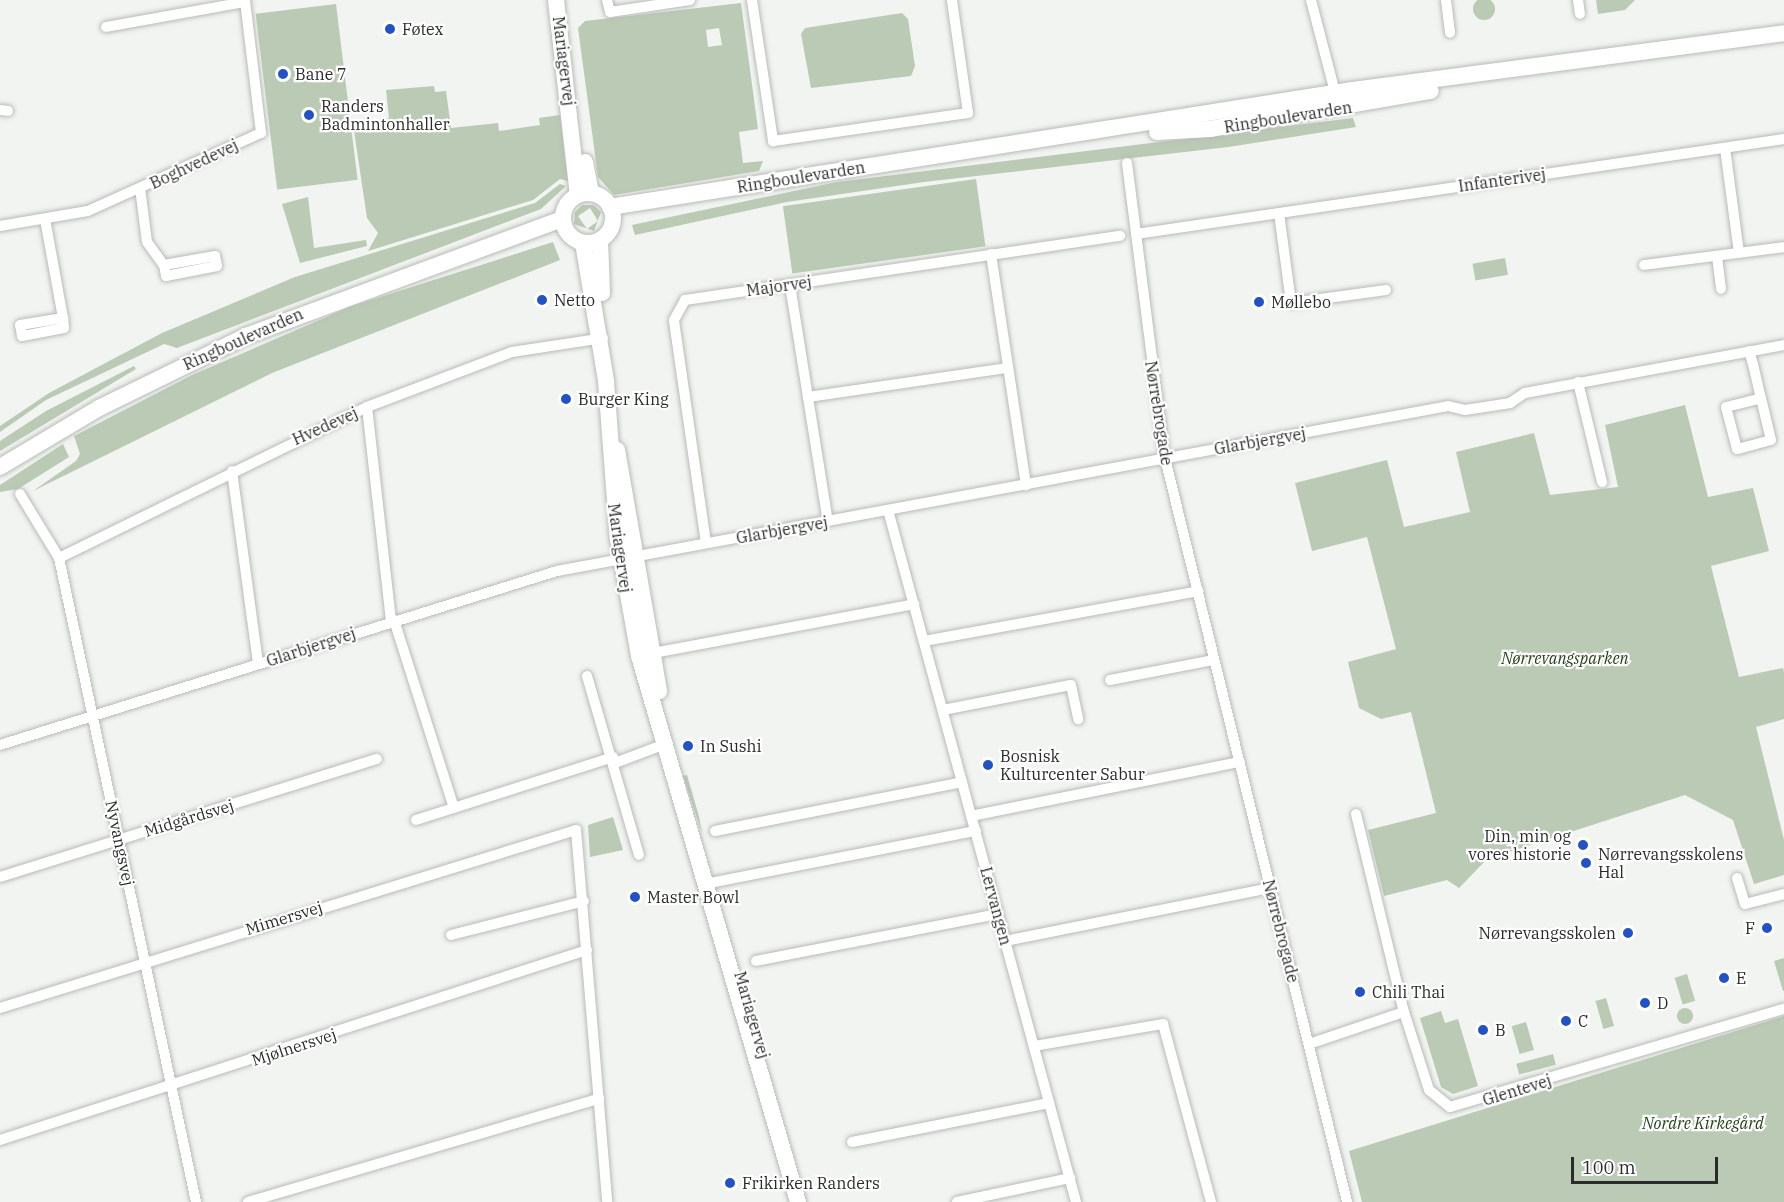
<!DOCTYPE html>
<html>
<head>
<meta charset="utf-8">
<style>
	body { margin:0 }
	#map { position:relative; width:1784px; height:1202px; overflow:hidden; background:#f1f4f0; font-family:"IBM Plex Serif",serif }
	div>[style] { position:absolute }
	.green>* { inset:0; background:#bacab4; transform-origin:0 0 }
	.round { border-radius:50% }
	.roads { filter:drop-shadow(0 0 2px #b8bbb7) drop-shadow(0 0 2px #b8bbb7) }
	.street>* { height:10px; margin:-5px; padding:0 5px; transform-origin:5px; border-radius:5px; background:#fff }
	.secondary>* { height:16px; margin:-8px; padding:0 8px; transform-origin:8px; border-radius:8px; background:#fff }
	.secondary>.ring { margin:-8px; padding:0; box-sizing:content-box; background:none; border:16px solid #fff; border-radius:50% }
	.dots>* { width:16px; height:16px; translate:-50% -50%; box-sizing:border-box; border:3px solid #fff; border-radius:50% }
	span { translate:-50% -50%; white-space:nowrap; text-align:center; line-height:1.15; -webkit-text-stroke:4.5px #fff; paint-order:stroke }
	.poi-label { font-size:16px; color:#2a2b2a }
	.left { translate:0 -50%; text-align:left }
	.right { translate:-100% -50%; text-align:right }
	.street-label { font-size:16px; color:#2a2b2a }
	.park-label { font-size:16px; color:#26421a; font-style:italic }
	.scale { position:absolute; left:1571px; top:1157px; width:147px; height:27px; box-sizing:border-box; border:3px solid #2a2b2a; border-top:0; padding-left:8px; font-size:18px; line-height:21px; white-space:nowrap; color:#2a2b2a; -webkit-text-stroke:4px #fff; paint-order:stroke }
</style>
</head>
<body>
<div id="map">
	<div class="green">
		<i class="round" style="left:1473px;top:-2px;width:22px;height:22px"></i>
		<i style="clip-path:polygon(1596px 0,1635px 0,1625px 10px,1598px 14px)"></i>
		<i style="clip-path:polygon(evenodd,741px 3px,758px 129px,739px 132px,743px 163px,763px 161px,759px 171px,614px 195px,598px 177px,578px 28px,585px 21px,741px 3px,719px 28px,722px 45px,708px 47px,706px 30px,719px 28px)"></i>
		<i style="left:336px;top:4px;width:177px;height:81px;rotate:83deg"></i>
		<i style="clip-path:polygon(902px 13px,908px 19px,915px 66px,911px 76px,811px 88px,801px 34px,805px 28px)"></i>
		<i style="clip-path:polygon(434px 86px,435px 92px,446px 91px,451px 128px,498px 123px,499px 131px,540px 125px,539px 118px,560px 115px,568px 181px,560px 179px,533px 200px,368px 251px,378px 233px,367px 218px,353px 124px,389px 118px,386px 90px)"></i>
		<i style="clip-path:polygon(1353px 118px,1356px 127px,1228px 147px,924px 182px,787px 202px,635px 235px,632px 225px,837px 182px)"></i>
		<i style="left:976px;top:179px;width:68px;height:195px;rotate:82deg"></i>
		<i style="clip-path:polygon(560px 184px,566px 186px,541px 209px,177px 348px,164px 344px,46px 400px,0 432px,0 426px,49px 393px,162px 333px,295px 277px,535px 203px)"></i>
		<i style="clip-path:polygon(308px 197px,314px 248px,366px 240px,367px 246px,300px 263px,282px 204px)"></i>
		<i style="clip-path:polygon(evenodd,582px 205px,594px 205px,601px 212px,594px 231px,574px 224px,575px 212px,582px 205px,590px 208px,598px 221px,587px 229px,578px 216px,590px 208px)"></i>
		<i style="clip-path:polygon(553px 242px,560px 260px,272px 373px,33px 491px,76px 461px,80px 454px,74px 436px,192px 375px,352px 306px)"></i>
		<i style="left:1505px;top:258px;width:17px;height:33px;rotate:80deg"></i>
		<i style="clip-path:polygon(134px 366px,136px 369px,0 451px,0 441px,46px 411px)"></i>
		<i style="clip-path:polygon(1685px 405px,1708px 497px,1753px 488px,1769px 551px,1711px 566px,1739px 677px,1783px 668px,1784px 672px,1784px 719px,1756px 727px,1784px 840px,1784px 875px,1754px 884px,1733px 820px,1685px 795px,1487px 859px,1459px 888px,1447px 880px,1384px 896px,1368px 830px,1436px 813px,1411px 712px,1381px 719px,1359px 708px,1348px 662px,1396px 649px,1367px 537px,1312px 551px,1295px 483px,1387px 460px,1404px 527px,1470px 512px,1456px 452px,1534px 433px,1550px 495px,1618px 487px,1605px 425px)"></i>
		<i style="clip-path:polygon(63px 444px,69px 457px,18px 489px,0 492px,0 485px)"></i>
		<i style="clip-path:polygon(687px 775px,699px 817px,702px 833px,683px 776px)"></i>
		<i style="clip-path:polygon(613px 817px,623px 850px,590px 857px,588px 825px)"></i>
		<i style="clip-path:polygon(1784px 958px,1784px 991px,1783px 991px,1774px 961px)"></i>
		<i style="left:1687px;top:974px;width:28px;height:13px;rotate:73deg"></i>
		<i style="left:1606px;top:998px;width:29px;height:11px;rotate:74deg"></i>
		<i class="round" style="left:1677px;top:1008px;width:16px;height:16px"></i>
		<i style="clip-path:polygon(1441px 1011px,1445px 1023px,1458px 1019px,1478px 1086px,1453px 1094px,1441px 1087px,1420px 1018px)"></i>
		<i style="clip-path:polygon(1784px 1016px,1784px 1202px,1362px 1202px,1349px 1151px)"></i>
		<i style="left:1526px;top:1022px;width:29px;height:15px;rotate:74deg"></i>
		<i style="left:1553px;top:1054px;width:11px;height:38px;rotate:75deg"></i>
	</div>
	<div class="roads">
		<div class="street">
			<i style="left:607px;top:0;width:12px;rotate:76deg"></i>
			<i style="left:610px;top:12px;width:81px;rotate:-8.5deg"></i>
			<i style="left:752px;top:0;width:143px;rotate:81.5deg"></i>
			<i style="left:773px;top:141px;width:197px;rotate:-8.2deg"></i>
			<i style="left:968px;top:113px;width:114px;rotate:-98.1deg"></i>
			<i style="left:1311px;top:0;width:99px;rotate:75.4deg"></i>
			<i style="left:1446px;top:0;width:33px;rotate:83deg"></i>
			<i style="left:1578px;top:0;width:14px;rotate:82deg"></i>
			<i style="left:106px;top:27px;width:141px;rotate:-10.2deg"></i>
			<i style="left:0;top:110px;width:8px;rotate:7deg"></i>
			<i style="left:1725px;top:148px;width:106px;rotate:82.4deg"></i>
			<i style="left:1127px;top:163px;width:297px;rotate:82.7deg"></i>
			<i style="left:1165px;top:458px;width:766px;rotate:76.25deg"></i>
			<i style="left:140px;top:188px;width:54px;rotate:82.6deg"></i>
			<i style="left:147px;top:242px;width:29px;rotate:54deg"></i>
			<i style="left:164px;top:265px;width:52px;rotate:-10deg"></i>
			<i style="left:215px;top:256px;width:10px;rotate:79deg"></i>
			<i style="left:217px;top:266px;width:52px;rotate:168.9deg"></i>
			<i style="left:166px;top:276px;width:11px;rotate:-100deg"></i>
			<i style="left:1279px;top:213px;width:91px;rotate:82.4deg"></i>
			<i style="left:1291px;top:303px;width:96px;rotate:-7.8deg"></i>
			<i style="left:45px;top:219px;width:101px;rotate:79.7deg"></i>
			<i style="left:63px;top:318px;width:10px;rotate:84deg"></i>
			<i style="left:64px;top:328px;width:43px;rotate:169.2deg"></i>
			<i style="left:22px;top:336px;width:11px;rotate:-100deg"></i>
			<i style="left:20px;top:325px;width:44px;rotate:-9.2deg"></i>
			<i style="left:0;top:226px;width:89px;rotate:-9.7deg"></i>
			<i style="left:88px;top:211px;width:190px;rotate:-24.3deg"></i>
			<i style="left:261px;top:133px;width:134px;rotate:-96.9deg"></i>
			<i style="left:1136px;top:234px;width:655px;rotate:-8.34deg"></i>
			<i style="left:991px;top:254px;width:234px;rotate:81.4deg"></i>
			<i style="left:1717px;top:256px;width:33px;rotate:83deg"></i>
			<i style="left:1644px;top:265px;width:141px;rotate:-7.3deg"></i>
			<i style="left:790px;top:285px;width:239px;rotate:80.9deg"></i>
			<i style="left:1749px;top:351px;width:14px;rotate:73deg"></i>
			<i style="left:1753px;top:364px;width:35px;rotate:77deg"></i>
			<i style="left:1761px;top:398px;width:43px;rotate:76.6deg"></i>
			<i style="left:1771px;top:440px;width:35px;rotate:165deg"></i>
			<i style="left:1737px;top:449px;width:43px;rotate:-104.7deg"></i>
			<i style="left:1726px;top:407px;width:36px;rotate:-14deg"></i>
			<i style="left:1578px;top:382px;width:103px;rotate:76.5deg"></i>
			<i style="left:808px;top:397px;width:202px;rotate:-8.3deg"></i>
			<i style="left:367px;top:407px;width:215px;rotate:83.6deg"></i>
			<i style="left:232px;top:471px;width:194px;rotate:82.3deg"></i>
			<i style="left:20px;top:494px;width:75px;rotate:58.6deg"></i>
			<i style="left:59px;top:558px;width:658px;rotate:77.99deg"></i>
			<i style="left:888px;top:510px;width:717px;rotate:74.8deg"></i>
			<i style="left:706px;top:543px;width:225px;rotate:-98.2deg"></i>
			<i style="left:674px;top:320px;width:23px;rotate:-61deg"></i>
			<i style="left:685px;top:300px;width:440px;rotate:-8.4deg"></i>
			<i style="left:59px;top:558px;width:343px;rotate:-26.1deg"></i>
			<i style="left:367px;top:407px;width:155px;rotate:-20.8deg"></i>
			<i style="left:512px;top:352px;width:92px;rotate:-8.7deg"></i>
			<i style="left:394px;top:620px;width:197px;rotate:72.3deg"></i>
			<i style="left:924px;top:641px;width:279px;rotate:-10.3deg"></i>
			<i style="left:648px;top:654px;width:271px;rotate:-10.6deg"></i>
			<i style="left:587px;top:676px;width:186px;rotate:73.8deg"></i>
			<i style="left:1110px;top:680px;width:106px;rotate:-10.9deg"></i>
			<i style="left:943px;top:710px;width:130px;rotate:-11.1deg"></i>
			<i style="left:1071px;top:685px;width:35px;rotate:78deg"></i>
			<i style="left:0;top:745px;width:584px;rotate:-17.35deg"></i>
			<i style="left:557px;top:571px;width:906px;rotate:-10.49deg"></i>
			<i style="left:1448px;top:406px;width:17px;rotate:13deg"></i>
			<i style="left:1465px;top:410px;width:46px;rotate:-8.8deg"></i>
			<i style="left:1510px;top:403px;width:18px;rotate:-34deg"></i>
			<i style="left:1525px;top:393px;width:263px;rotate:-10.5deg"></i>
			<i style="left:615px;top:763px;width:48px;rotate:-20.7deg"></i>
			<i style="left:1356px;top:814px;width:204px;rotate:76.4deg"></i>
			<i style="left:971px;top:816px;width:274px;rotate:-11.4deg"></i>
			<i style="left:416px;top:820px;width:207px;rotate:-17.7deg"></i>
			<i style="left:715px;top:831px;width:252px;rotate:-11.2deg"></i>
			<i style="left:0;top:877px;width:395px;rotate:-17.4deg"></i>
			<i style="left:1737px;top:878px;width:27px;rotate:73deg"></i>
			<i style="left:1745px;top:904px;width:40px;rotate:-14.4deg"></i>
			<i style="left:705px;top:884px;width:276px;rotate:-11.1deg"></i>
			<i style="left:451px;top:935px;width:137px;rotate:-14.3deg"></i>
			<i style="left:1005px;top:941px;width:271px;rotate:-11.3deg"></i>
			<i style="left:756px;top:961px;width:247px;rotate:-11deg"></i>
			<i style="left:0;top:1008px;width:603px;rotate:-17.17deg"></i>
			<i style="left:576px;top:830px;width:373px;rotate:85.2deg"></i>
			<i style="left:1309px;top:1044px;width:100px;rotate:-18.6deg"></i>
			<i style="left:1404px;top:1012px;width:82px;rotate:72.2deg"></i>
			<i style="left:1429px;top:1090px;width:27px;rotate:39deg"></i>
			<i style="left:1450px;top:1107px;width:348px;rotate:-16.4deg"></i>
			<i style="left:1034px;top:1046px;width:131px;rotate:-9.7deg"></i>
			<i style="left:1163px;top:1024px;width:184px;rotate:74.9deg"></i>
			<i style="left:0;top:1140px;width:617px;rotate:-17.94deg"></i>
			<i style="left:852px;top:1142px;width:201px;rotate:-11.2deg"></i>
			<i style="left:248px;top:1202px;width:366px;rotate:-16.4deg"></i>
			<i style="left:957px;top:1202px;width:116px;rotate:-12deg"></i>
		</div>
		<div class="secondary">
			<i style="left:556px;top:0;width:196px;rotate:83.6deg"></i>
			<i style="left:1157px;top:132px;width:53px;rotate:-3.2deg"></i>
			<i style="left:1210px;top:129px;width:224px;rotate:-9.8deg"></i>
			<i style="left:585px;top:162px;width:32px;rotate:79deg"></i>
			<i class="ring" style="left:563px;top:193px;width:34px;height:34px"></i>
			<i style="left:610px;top:207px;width:752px;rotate:-8.95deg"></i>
			<i style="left:1353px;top:90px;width:435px;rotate:-7.5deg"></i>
			<i style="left:600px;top:240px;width:53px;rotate:87.8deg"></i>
			<i style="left:583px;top:243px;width:140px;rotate:80.5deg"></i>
			<i style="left:606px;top:381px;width:158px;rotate:85.7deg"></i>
			<i style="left:618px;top:539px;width:119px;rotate:79.8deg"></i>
			<i style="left:639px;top:656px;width:569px;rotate:73.76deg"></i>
			<i style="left:617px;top:450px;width:245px;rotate:80.1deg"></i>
			<i style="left:0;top:467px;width:115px;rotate:-30.8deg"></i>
			<i style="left:99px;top:408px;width:164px;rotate:-26.1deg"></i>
			<i style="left:246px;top:336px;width:337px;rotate:-20.3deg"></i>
		</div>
	</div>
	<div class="dots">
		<i style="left:390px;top:29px;background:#2453c1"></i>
		<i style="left:283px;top:74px;background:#2453c1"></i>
		<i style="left:309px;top:115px;background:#2453c1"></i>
		<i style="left:542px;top:300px;background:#2453c1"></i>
		<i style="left:1259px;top:302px;background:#2453c1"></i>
		<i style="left:566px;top:399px;background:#2453c1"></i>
		<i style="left:688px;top:746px;background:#2453c1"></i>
		<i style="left:988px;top:765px;background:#2453c1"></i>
		<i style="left:1583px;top:845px;background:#2453c1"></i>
		<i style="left:1586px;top:863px;background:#2453c1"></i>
		<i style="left:635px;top:897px;background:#2453c1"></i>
		<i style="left:1767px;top:928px;background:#2453c1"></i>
		<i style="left:1628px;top:933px;background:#2453c1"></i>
		<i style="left:1724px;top:978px;background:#2453c1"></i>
		<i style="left:1360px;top:992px;background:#2453c1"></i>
		<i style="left:1645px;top:1003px;background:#2453c1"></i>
		<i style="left:1566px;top:1021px;background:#2453c1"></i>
		<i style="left:1483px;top:1030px;background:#2453c1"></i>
		<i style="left:730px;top:1183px;background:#2453c1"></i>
	</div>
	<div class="poi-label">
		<span class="left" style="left:402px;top:29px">Føtex</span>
		<span class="left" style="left:295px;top:74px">Bane 7</span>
		<span class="left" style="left:321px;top:115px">Randers<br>Badmintonhaller</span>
		<span class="left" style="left:554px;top:300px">Netto</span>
		<span class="left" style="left:1271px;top:302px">Møllebo</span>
		<span class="left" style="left:578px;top:399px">Burger King</span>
		<span class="left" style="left:700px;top:746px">In Sushi</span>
		<span class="left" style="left:1000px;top:765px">Bosnisk<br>Kulturcenter Sabur</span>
		<span class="right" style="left:1571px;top:845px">Din, min og<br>vores historie</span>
		<span class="left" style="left:1598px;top:863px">Nørrevangsskolens<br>Hal</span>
		<span class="left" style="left:647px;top:897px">Master Bowl</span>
		<span class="right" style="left:1755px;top:928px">F</span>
		<span class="right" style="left:1616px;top:933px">Nørrevangsskolen</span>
		<span class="left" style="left:1736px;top:978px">E</span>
		<span class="left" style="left:1372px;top:992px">Chili Thai</span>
		<span class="left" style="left:1657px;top:1003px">D</span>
		<span class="left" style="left:1578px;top:1021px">C</span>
		<span class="left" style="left:1495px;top:1030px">B</span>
		<span class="left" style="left:742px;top:1183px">Frikirken Randers</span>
	</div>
	<div class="street-label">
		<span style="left:564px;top:61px;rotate:83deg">Mariagervej</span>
		<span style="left:1288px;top:117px;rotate:-9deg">Ringboulevarden</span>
		<span style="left:194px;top:164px;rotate:-25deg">Boghvedevej</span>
		<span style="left:801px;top:177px;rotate:-9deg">Ringboulevarden</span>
		<span style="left:1502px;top:180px;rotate:-8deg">Infanterivej</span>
		<span style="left:779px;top:286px;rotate:-8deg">Majorvej</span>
		<span style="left:243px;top:339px;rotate:-24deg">Ringboulevarden</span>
		<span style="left:1159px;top:413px;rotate:81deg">Nørrebrogade</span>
		<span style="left:325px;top:426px;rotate:-24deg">Hvedevej</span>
		<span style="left:1260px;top:441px;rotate:-10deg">Glarbjergvej</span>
		<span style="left:782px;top:530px;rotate:-10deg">Glarbjergvej</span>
		<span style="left:620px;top:548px;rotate:82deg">Mariagervej</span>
		<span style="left:311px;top:647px;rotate:-18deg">Glarbjergvej</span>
		<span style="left:189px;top:818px;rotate:-17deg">Midgårdsvej</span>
		<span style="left:120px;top:843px;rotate:78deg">Nyvangsvej</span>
		<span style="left:996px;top:906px;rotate:75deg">Lervangen</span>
		<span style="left:284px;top:918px;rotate:-17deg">Mimersvej</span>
		<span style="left:1281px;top:931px;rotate:76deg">Nørrebrogade</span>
		<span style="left:752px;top:1015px;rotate:74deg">Mariagervej</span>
		<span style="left:294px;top:1047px;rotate:-18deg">Mjølnersvej</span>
		<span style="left:1517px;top:1090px;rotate:-17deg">Glentevej</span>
	</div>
	<div class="park-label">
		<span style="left:1565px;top:658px">Nørrevangsparken</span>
		<span style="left:1703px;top:1123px">Nordre Kirkegård</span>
	</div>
	<div class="scale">100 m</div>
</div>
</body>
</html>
